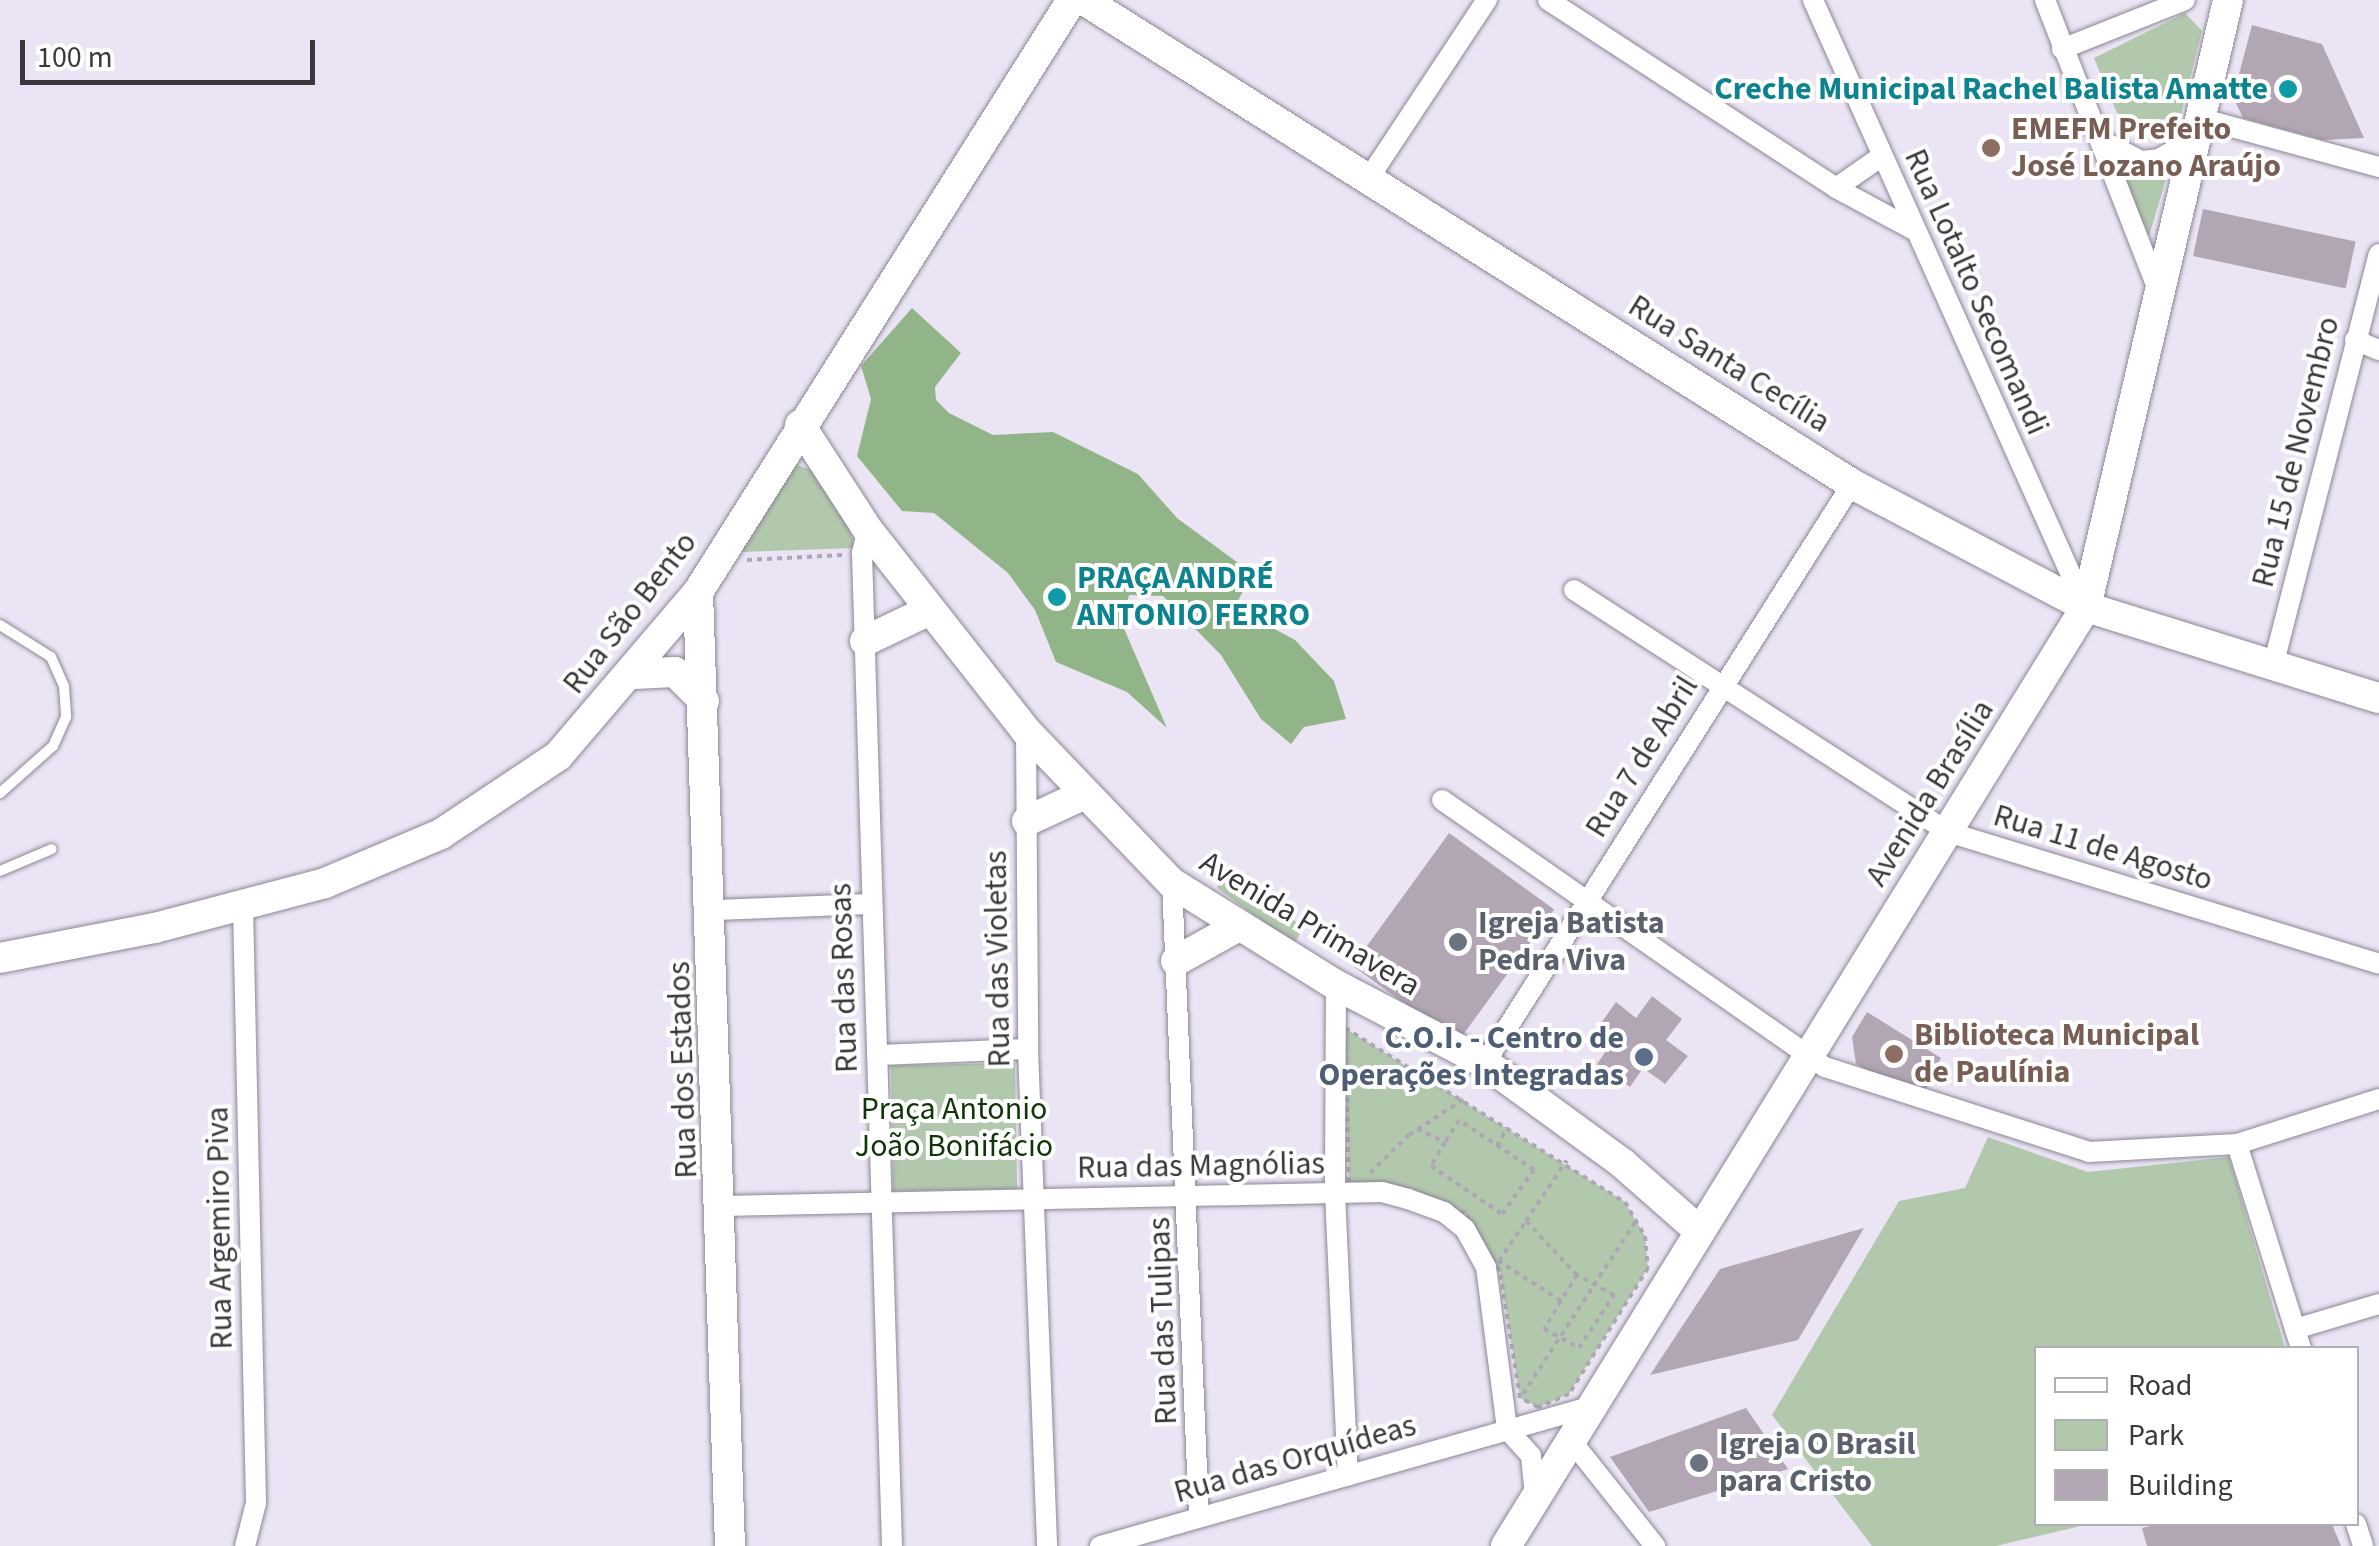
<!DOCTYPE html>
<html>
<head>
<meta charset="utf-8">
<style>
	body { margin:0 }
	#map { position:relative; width:2379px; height:1546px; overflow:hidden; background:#ebe4f5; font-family:"Source Sans 3",sans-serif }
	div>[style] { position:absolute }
	.green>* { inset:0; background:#b2c8ad; transform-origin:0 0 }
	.forest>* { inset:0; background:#91b588 }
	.building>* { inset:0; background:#b2a6b4; transform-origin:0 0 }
	.path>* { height:4px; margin-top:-2px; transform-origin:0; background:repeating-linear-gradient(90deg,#ada7b4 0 5px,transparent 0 10px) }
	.roads { filter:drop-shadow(0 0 2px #8c8695) drop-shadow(0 0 2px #8c8695) }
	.lane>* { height:10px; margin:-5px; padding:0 5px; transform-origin:5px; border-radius:5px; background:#fff }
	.street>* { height:20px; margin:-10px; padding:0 10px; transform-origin:10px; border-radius:10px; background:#fff }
	.secondary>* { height:30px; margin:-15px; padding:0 15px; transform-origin:15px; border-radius:15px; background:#fff }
	.dots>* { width:28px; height:28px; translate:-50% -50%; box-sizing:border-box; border:5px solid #fff; border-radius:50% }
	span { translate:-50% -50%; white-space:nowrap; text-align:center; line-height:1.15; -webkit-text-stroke:8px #fff; paint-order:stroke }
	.culture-label { font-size:32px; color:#0d838f; font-weight:700 }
	.right { translate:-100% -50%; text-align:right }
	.left { translate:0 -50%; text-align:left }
	.education-label { font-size:32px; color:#785e54; font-weight:700 }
	.street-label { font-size:32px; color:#3a373d }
	.worship-label { font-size:32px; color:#5b616d; font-weight:700 }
	.service-label { font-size:32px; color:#4e5e75; font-weight:700 }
	.park-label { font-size:32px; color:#103506 }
	.legend { position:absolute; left:2034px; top:1346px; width:325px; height:180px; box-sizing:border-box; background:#fff; border:2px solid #b0afb1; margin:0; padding:12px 18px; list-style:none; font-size:30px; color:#3a373d }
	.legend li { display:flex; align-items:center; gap:20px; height:50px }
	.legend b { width:50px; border:2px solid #b0afb1 }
	.scale { position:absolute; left:20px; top:40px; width:295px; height:45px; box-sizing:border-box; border:5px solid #3a373d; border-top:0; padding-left:12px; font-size:30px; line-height:35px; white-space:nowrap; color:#3a373d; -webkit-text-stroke:8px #fff; paint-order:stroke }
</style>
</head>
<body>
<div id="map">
	<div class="green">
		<i style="clip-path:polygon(2185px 13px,2202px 31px,2179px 122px,2165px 136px,2142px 138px,2123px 127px,2094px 58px)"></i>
		<i style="clip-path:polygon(2123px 176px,2167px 176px,2149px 236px)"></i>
		<i style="clip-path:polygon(794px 464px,812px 470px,845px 515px,855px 548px,739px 552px)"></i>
		<i style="clip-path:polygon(1224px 875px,1304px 927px,1294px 944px,1217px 888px)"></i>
		<i style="clip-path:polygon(1345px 1028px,1625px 1202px,1645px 1236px,1648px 1268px,1569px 1394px,1538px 1407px,1520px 1398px,1500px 1271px,1465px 1213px,1420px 1193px,1349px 1182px)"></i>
		<i style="left:1015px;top:1063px;width:126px;height:124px;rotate:89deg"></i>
		<i style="clip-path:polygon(1988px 1137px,2088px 1172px,2229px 1157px,2285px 1348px,2036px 1348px,2036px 1524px,2089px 1524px,1996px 1546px,1872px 1546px,1772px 1415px,1899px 1201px,1965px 1188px)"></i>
	</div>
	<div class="forest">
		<i style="clip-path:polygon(912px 308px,961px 353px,935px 387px,936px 400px,949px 413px,993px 435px,1053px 432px,1138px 474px,1177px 518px,1245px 568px,1247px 584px,1228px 619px,1249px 615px,1295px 640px,1334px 681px,1346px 719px,1304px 727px,1291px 744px,1261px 719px,1221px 655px,1163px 596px,1129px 595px,1122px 624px,1167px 728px,1127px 692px,1056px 662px,1035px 610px,1008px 573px,934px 513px,902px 511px,857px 456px,871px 399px,861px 366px)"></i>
	</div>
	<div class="building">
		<i style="clip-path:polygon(2252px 25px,2322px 44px,2364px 138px,2323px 140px,2243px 118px,2233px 97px)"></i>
		<i style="left:2203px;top:209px;width:156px;height:48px;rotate:12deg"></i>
		<i style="left:1449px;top:833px;width:130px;height:164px;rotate:36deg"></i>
		<i style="clip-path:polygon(1652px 996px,1682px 1019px,1666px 1040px,1688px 1056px,1665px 1084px,1643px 1068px,1630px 1087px,1597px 1064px,1610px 1045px,1594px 1033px,1616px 1002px,1636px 1018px)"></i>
		<i style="clip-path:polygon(1867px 1012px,1941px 1058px,1922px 1098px,1856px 1064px,1852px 1037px)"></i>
		<i style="clip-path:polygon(1864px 1228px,1798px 1340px,1650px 1375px,1720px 1269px)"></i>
		<i style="clip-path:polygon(1746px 1408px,1788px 1469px,1649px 1512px,1610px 1457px)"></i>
		<i style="clip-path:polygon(2159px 1524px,2332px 1524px,2341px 1546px,2147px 1546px,2142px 1528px)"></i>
	</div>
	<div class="path">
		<i style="left:747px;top:560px;width:96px;rotate:-3deg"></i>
		<i style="left:1345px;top:1028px;width:330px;rotate:31.9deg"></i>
		<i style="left:1625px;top:1202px;width:39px;rotate:60deg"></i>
		<i style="left:1645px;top:1236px;width:32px;rotate:85deg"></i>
		<i style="left:1648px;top:1268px;width:149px;rotate:122.1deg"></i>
		<i style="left:1569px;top:1394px;width:34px;rotate:157deg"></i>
		<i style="left:1538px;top:1407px;width:20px;rotate:-153deg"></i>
		<i style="left:1520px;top:1398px;width:129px;rotate:-98.9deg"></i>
		<i style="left:1500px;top:1271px;width:68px;rotate:-121.1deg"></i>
		<i style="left:1465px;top:1213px;width:49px;rotate:-156deg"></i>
		<i style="left:1420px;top:1193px;width:72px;rotate:-171.2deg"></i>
		<i style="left:1349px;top:1182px;width:154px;rotate:-91.5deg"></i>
		<i style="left:1417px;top:1129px;width:31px;rotate:25deg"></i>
		<i style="left:1445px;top:1142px;width:28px;rotate:120deg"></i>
		<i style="left:1431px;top:1166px;width:86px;rotate:34.1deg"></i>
		<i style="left:1502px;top:1214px;width:54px;rotate:-54deg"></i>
		<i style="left:1534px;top:1170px;width:90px;rotate:-146.3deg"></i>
		<i style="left:1459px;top:1120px;width:26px;rotate:122deg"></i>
		<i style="left:1497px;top:1146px;width:21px;rotate:-61deg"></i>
		<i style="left:1370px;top:1173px;width:54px;rotate:-44.3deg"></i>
		<i style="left:1409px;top:1135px;width:66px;rotate:-33.2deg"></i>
		<i style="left:1526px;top:1221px;width:74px;rotate:46.6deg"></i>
		<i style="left:1577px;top:1275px;width:31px;rotate:122deg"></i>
		<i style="left:1561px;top:1301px;width:74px;rotate:-147.2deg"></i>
		<i style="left:1499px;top:1261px;width:48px;rotate:-56deg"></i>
		<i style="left:1526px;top:1221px;width:73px;rotate:-56.1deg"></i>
		<i style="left:1561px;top:1301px;width:33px;rotate:121deg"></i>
		<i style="left:1544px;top:1329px;width:40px;rotate:28deg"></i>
		<i style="left:1579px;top:1348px;width:64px;rotate:-56.6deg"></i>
		<i style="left:1614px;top:1295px;width:42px;rotate:-151.6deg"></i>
		<i style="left:1523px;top:1394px;width:205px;rotate:-56.9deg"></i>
	</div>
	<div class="roads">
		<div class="lane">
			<i style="left:0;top:625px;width:60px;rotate:32.1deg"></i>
			<i style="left:51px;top:657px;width:32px;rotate:66deg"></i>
			<i style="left:64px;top:686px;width:31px;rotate:86deg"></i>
			<i style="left:66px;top:717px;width:32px;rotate:114deg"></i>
			<i style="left:53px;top:746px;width:71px;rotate:138.4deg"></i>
			<i style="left:0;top:871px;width:56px;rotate:-22.9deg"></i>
		</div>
		<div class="street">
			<i style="left:1548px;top:0;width:344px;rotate:33.1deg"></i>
			<i style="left:1836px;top:188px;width:89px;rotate:28.3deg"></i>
			<i style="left:1813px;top:0;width:664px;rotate:65.83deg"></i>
			<i style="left:2045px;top:0;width:305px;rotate:68.7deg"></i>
			<i style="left:2062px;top:49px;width:132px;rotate:-21.7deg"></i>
			<i style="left:2199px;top:118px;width:187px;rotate:15.2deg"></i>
			<i style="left:2101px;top:140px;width:45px;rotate:27.7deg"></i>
			<i style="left:2141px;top:161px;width:18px;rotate:-6deg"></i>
			<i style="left:2159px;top:159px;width:40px;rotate:-29.7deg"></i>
			<i style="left:1369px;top:178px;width:214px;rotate:-56.5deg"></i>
			<i style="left:1836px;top:188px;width:56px;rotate:-34.8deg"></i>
			<i style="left:2355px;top:340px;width:26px;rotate:23deg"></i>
			<i style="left:868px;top:530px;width:24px;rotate:105deg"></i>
			<i style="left:862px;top:553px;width:993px;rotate:88.27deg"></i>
			<i style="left:1574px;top:590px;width:445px;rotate:32.9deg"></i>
			<i style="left:1948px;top:832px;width:451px;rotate:17deg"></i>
			<i style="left:2273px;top:666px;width:425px;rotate:-75.6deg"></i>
			<i style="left:1026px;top:731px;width:318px;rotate:89.6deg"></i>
			<i style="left:1028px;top:1049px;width:497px;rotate:87.8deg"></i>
			<i style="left:1442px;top:800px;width:467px;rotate:34.9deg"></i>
			<i style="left:1825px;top:1067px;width:277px;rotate:17.8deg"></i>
			<i style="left:2089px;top:1152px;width:148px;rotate:-3.1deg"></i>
			<i style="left:2237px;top:1144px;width:149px;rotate:-17.6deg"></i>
			<i style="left:1172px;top:883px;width:634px;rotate:87.56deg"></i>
			<i style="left:243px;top:906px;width:597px;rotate:88.75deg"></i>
			<i style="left:256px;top:1503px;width:44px;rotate:104.3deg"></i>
			<i style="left:713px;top:910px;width:159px;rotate:-2.2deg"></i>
			<i style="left:1336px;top:985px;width:208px;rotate:90.3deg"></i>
			<i style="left:1335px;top:1193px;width:283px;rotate:87.4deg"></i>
			<i style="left:877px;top:1055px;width:151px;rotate:-2.3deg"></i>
			<i style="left:1485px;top:1063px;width:686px;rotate:-57.63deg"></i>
			<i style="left:2237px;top:1144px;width:214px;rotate:72.6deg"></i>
			<i style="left:722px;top:1206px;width:660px;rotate:-1.22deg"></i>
			<i style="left:1382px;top:1192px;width:27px;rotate:15deg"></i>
			<i style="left:1408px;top:1199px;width:38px;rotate:20deg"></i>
			<i style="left:1444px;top:1212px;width:27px;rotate:39deg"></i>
			<i style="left:1465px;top:1229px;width:43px;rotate:61.1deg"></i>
			<i style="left:1486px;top:1267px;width:163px;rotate:82.6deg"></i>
			<i style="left:2295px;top:1329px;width:88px;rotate:-16.6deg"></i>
			<i style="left:1507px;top:1429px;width:36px;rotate:48deg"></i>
			<i style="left:1531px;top:1456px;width:40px;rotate:84.3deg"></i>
			<i style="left:1570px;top:1439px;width:137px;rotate:51.5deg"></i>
			<i style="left:2356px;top:1524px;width:23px;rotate:72deg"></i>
			<i style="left:1100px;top:1546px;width:508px;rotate:-15.87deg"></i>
		</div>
		<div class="secondary">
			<i style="left:1084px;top:0;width:908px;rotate:32.22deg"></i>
			<i style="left:1852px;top:484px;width:264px;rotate:27.7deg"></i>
			<i style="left:2086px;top:607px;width:307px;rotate:17.3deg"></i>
			<i style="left:800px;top:425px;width:125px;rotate:57.1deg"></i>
			<i style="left:868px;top:530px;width:256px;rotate:51.8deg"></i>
			<i style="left:1026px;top:731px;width:211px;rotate:46.2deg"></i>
			<i style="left:1172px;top:883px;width:193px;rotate:31.9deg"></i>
			<i style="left:1336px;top:985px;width:168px;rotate:27.6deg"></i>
			<i style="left:1485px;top:1063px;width:170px;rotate:36.1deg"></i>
			<i style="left:1622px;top:1163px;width:100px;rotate:41.3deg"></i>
			<i style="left:698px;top:592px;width:955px;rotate:88.08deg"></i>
			<i style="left:865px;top:641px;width:72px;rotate:-25.5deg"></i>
			<i style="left:634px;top:674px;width:41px;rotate:-2.8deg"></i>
			<i style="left:675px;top:672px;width:41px;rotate:45deg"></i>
			<i style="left:1027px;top:821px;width:62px;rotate:-24.9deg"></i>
			<i style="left:0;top:958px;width:158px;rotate:-11deg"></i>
			<i style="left:155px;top:928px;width:176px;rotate:-14.8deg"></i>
			<i style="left:325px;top:883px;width:126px;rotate:-22.9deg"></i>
			<i style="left:441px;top:834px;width:141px;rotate:-33.7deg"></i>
			<i style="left:558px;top:756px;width:216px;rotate:-49.5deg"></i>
			<i style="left:698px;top:592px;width:700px;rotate:-57.72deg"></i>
			<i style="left:1176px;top:961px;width:70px;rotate:-29.1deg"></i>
			<i style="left:1506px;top:1546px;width:1104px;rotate:-58.3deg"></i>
			<i style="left:2086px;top:607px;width:623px;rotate:-76.83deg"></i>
		</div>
	</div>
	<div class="dots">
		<i style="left:2288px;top:89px;background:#0f9aa8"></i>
		<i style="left:1991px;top:148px;background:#8d6e63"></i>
		<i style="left:1057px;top:597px;background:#0f9aa8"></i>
		<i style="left:1458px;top:942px;background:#6b7280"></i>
		<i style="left:1894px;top:1054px;background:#8d6e63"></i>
		<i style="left:1644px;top:1057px;background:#5c6f8a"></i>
		<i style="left:1699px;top:1463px;background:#6b7280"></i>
	</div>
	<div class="culture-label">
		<span class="right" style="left:2268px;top:89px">Creche Municipal Rachel Balista Amatte</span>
		<span class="left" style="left:1077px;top:597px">PRAÇA ANDRÉ<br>ANTONIO FERRO</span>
	</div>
	<div class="education-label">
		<span class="left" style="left:2011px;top:148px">EMEFM Prefeito<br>José Lozano Araújo</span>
		<span class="left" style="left:1914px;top:1054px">Biblioteca Municipal<br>de Paulínia</span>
	</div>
	<div class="street-label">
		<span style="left:1976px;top:292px;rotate:66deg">Rua Lotalto Secomandi</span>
		<span style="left:1729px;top:364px;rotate:32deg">Rua Santa Cecília</span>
		<span style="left:2296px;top:452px;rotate:-76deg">Rua 15 de Novembro</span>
		<span style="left:630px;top:613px;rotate:-52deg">Rua São Bento</span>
		<span style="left:1642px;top:757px;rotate:-58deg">Rua 7 de Abril</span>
		<span style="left:1930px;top:793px;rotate:-58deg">Avenida Brasília</span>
		<span style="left:2103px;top:848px;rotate:17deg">Rua 11 de Agosto</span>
		<span style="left:1310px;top:924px;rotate:31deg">Avenida Primavera</span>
		<span style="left:998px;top:959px;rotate:-91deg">Rua das Violetas</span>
		<span style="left:844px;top:978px;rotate:-92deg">Rua das Rosas</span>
		<span style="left:683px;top:1070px;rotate:-92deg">Rua dos Estados</span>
		<span style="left:1201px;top:1166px;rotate:-1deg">Rua das Magnólias</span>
		<span style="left:220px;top:1228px;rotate:-91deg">Rua Argemiro Piva</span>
		<span style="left:1163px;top:1321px;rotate:-92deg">Rua das Tulipas</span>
		<span style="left:1295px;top:1459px;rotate:-16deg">Rua das Orquídeas</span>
	</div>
	<div class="worship-label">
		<span class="left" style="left:1478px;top:942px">Igreja Batista<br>Pedra Viva</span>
		<span class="left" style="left:1719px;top:1463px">Igreja O Brasil<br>para Cristo</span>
	</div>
	<div class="service-label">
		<span class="right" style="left:1624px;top:1057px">C.O.I. - Centro de<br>Operações Integradas</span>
	</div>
	<div class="park-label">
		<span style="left:954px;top:1128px">Praça Antonio<br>João Bonifácio</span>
	</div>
	<ul class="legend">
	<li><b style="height:12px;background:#fff"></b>Road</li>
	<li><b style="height:28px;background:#b2c8ad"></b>Park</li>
	<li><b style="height:28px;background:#b2a6b4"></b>Building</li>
	</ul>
	<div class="scale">100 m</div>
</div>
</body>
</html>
